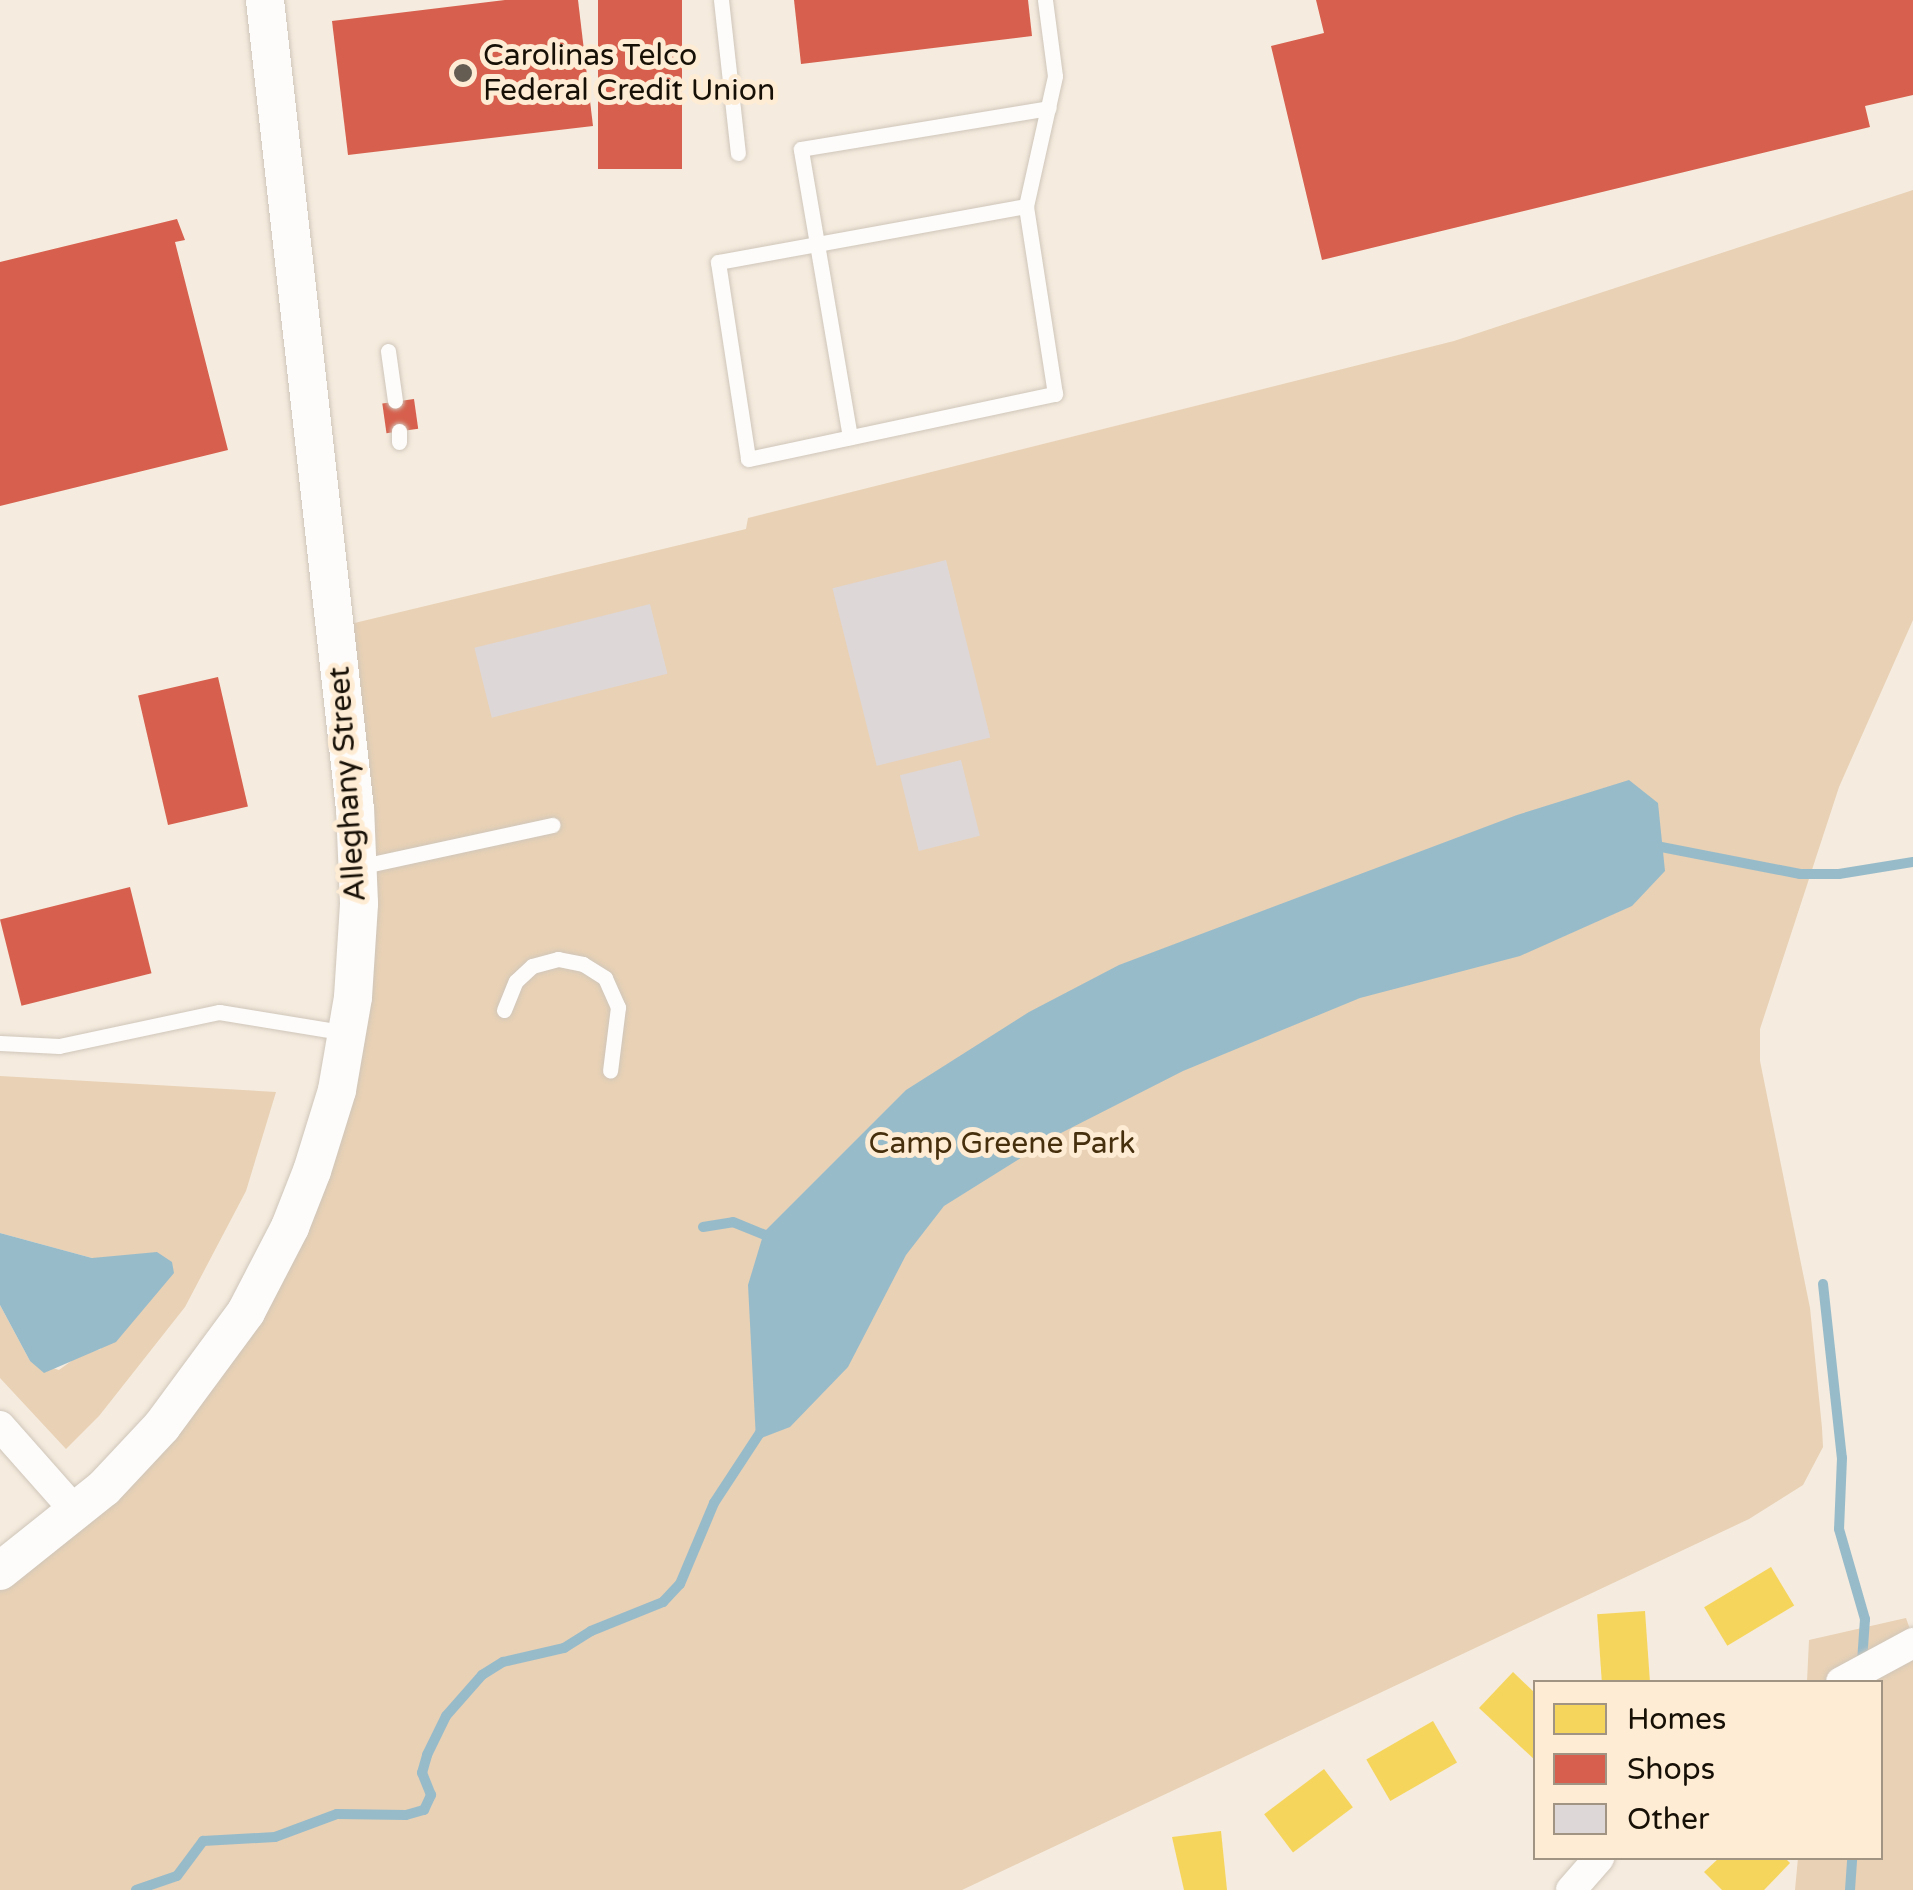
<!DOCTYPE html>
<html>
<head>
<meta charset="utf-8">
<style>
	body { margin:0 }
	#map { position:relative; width:1913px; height:1890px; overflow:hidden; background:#f5ebde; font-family:"Varela Round",sans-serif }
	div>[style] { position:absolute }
	.green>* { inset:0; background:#e8d1b5 }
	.water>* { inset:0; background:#98bbca }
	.homes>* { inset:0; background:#f6d55c; transform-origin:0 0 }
	.shops>* { inset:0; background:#d6604d; transform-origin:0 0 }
	.stream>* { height:10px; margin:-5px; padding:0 5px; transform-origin:5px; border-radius:5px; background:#98bbca }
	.building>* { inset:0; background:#ded7d7; transform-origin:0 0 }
	.roads { filter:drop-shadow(0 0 2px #cfc6ba) drop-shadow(0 0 2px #cfc6ba) }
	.service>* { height:15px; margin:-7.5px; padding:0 7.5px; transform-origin:7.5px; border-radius:7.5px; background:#fefcfa }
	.minor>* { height:30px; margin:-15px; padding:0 15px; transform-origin:15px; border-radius:15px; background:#fefcfa }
	.tertiary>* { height:38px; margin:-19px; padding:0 19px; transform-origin:19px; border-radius:19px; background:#fefcfa }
	.dots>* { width:28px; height:28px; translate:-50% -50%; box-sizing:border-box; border:5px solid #feecd5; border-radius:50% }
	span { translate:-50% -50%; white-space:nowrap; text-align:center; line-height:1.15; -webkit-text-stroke:10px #feecd5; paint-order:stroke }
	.poi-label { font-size:30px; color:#171006 }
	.left { translate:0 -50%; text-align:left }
	.street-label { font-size:30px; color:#171006 }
	.park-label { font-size:30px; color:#462f0c }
	.legend { position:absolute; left:1533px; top:1680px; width:350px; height:180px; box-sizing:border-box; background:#feecd5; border:2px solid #a29482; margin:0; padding:12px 18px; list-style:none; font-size:30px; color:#171006 }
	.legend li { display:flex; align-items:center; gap:20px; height:50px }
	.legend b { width:50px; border:2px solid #a29482 }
</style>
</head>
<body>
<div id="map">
	<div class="green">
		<i style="clip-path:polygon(1913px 190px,1913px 620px,1839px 787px,1760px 1029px,1760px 1061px,1810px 1308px,1822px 1428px,1823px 1447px,1803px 1485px,1749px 1519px,962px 1890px,0 1890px,0 1575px,198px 1389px,341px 1088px,342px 626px,746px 529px,748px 518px,1454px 341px)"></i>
		<i style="clip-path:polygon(0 1076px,276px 1092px,246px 1191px,185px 1307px,99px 1416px,66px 1449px,0 1378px,0 1305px,30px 1361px,59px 1370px,81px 1354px,101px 1349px,92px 1258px,0 1233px)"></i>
		<i style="clip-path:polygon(1906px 1618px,1913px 1638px,1913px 1890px,1795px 1890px,1798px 1858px,1880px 1858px,1880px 1682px,1807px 1682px,1809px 1640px)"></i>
	</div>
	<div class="water">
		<i style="clip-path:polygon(1629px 780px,1658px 803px,1665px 871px,1632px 906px,1520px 956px,1360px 998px,1183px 1071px,1061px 1133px,944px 1206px,906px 1255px,848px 1367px,790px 1427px,756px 1440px,748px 1285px,764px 1232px,906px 1090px,1029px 1012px,1119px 965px,1517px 815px)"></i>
		<i style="clip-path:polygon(0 1233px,92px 1258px,157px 1252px,172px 1262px,174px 1273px,116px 1342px,44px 1373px,30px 1361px,0 1305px)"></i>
	</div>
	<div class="homes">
		<i style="left:1771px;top:1567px;width:45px;height:78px;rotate:59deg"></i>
		<i style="left:1645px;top:1611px;width:71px;height:48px;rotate:86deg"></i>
		<i style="clip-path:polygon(1513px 1672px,1536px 1694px,1536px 1761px,1479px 1708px)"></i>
		<i style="left:1433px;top:1721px;width:48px;height:77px;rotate:60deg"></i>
		<i style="left:1324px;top:1769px;width:48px;height:75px;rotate:53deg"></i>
		<i style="clip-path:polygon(1221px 1831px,1227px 1890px,1184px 1890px,1172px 1837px)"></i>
		<i style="clip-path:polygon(1719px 1858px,1785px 1858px,1790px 1863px,1764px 1890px,1722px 1890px,1704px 1872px)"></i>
	</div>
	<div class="shops">
		<i style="clip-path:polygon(505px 0,578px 0,593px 126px,348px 155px,332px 21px)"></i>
		<i style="left:598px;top:0;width:84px;height:169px"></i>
		<i style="clip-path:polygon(794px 0,1028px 0,1032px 36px,801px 64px)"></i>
		<i style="clip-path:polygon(1316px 0,1913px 0,1913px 95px,1865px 106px,1870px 127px,1322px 260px,1271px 46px,1324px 33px)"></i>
		<i style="clip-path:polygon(177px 219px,185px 240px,175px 242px,228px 450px,0 506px,0 262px)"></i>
		<i style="left:414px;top:399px;width:30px;height:32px;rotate:82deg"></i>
		<i style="left:218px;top:677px;width:133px;height:82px;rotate:77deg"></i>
		<i style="left:130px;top:887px;width:89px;height:134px;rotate:76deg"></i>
	</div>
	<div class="stream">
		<i style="left:1651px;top:845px;width:152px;rotate:11deg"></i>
		<i style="left:1800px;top:874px;width:39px"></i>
		<i style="left:1839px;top:874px;width:75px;rotate:-9.2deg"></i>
		<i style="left:703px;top:1227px;width:30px;rotate:-9deg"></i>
		<i style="left:733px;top:1222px;width:45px;rotate:22deg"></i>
		<i style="left:1823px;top:1284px;width:175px;rotate:83.8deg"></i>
		<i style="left:1842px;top:1458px;width:71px;rotate:92.4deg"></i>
		<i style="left:1839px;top:1529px;width:94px;rotate:73.9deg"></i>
		<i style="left:1865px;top:1619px;width:39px;rotate:94deg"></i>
		<i style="left:136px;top:1890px;width:43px;rotate:-18.9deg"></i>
		<i style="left:177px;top:1876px;width:44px;rotate:-53.4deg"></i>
		<i style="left:203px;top:1841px;width:72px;rotate:-3.2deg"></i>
		<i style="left:275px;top:1837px;width:66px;rotate:-20.4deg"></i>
		<i style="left:337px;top:1814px;width:69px;rotate:0.8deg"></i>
		<i style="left:406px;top:1815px;width:19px;rotate:-16deg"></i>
		<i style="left:424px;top:1810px;width:17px;rotate:-65deg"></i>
		<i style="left:431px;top:1795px;width:24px;rotate:-112deg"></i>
		<i style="left:422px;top:1773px;width:19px;rotate:-74deg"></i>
		<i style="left:427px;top:1755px;width:43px;rotate:-64deg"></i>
		<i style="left:446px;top:1716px;width:55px;rotate:-48.7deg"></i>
		<i style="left:482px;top:1675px;width:25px;rotate:-32deg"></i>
		<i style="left:503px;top:1662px;width:63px;rotate:-12.9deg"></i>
		<i style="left:564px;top:1648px;width:32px;rotate:-32deg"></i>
		<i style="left:591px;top:1631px;width:78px;rotate:-21.9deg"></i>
		<i style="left:663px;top:1602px;width:25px;rotate:-47deg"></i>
		<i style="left:680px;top:1584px;width:88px;rotate:-67.2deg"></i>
		<i style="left:714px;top:1503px;width:90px;rotate:-56.8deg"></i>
		<i style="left:1850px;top:1890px;width:32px;rotate:-86deg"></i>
	</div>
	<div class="building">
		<i style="left:946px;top:560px;width:183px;height:117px;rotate:76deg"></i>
		<i style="left:650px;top:604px;width:72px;height:181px;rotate:76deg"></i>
		<i style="left:961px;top:760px;width:78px;height:63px;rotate:76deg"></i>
	</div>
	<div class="roads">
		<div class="service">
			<i style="left:721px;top:0;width:154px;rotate:83.7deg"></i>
			<i style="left:1026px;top:206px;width:313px;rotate:169.7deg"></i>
			<i style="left:718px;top:262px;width:199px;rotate:81.3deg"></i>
			<i style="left:748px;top:459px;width:314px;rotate:-12deg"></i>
			<i style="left:1055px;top:394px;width:190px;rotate:-98.8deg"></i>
			<i style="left:1026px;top:206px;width:133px;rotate:-77.4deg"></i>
			<i style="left:1055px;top:76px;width:77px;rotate:-97.5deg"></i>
			<i style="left:388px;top:351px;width:50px;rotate:82deg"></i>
			<i style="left:399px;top:431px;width:11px;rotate:90deg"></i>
			<i style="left:850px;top:437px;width:292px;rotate:-99.7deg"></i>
			<i style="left:801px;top:149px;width:251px;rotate:-9.4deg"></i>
			<i style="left:358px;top:867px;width:199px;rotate:-12.2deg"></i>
			<i style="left:504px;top:1010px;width:31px;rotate:-68deg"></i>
			<i style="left:516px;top:981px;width:22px;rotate:-43deg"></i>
			<i style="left:532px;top:966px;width:27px;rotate:-15deg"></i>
			<i style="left:558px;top:959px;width:25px;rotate:11deg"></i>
			<i style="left:583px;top:964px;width:26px;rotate:32deg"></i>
			<i style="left:605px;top:978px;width:32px;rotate:66deg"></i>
			<i style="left:618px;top:1007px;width:64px;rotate:97.1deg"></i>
			<i style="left:0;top:1043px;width:59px;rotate:2.9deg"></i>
			<i style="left:59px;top:1046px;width:164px;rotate:-12deg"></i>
			<i style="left:219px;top:1012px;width:130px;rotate:9.3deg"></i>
		</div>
		<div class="minor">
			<i style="left:0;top:1426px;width:115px;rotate:48.5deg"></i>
			<i style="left:1841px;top:1682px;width:82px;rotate:-28.4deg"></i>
			<i style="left:1571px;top:1890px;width:43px;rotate:-48.8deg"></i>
		</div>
		<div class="tertiary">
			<i style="left:0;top:1571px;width:133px;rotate:-38.6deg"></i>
			<i style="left:104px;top:1488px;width:85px;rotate:-46.9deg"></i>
			<i style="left:162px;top:1426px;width:142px;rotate:-53.6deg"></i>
			<i style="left:246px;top:1312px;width:96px;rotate:-62.6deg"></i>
			<i style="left:290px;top:1227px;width:60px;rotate:-68.6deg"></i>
			<i style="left:312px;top:1171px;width:85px;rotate:-72.8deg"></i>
			<i style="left:337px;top:1090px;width:94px;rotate:-80.2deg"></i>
			<i style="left:353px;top:997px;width:94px;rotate:-86.3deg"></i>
			<i style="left:359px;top:903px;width:94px;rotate:-92.4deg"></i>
			<i style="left:355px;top:809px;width:814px;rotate:-96.35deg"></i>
		</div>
	</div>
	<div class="dots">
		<i style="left:463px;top:73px;background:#655d52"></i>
	</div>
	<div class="poi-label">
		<span class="left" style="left:483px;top:73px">Carolinas Telco<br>Federal Credit Union</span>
	</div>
	<div class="street-label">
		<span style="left:348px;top:784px;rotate:-94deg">Alleghany Street</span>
	</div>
	<div class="park-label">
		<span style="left:1002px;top:1144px">Camp Greene Park</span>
	</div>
	<ul class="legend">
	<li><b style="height:28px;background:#f6d55c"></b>Homes</li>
	<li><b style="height:28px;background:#d6604d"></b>Shops</li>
	<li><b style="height:28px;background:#ded7d7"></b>Other</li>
	</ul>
</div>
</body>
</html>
